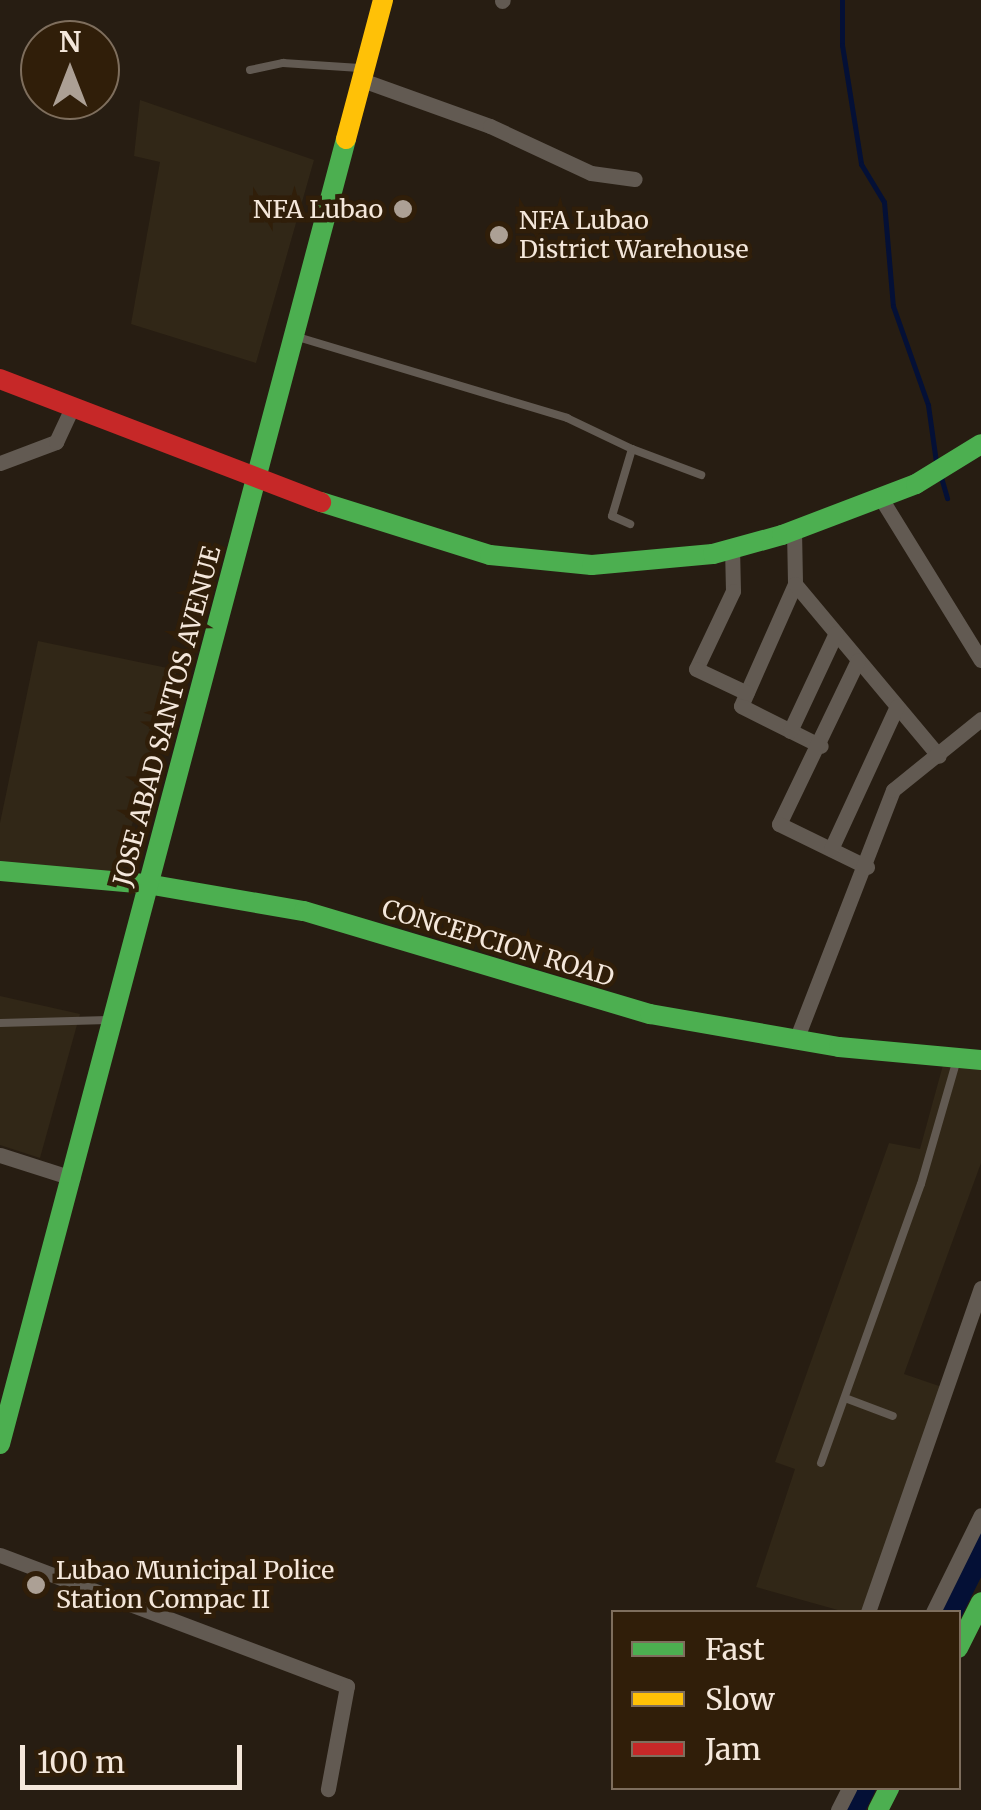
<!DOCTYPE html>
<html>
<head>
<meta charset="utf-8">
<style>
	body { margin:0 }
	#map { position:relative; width:981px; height:1810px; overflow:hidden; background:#271d12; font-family:Merriweather,serif }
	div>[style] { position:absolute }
	.industrial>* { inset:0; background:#312717 }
	.stream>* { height:5px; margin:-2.5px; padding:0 2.5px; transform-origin:2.5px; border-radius:2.5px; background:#041036 }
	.river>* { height:28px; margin:-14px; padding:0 14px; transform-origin:14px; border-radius:14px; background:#041036 }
	.lane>* { height:8px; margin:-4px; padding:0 4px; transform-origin:4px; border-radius:4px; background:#625a52 }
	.street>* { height:15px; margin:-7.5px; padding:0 7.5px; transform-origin:7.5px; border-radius:7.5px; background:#625a52 }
	.fast>* { height:20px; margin:-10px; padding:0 10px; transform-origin:10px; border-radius:10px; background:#4caf50 }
	.slow>* { height:20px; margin:-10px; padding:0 10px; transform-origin:10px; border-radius:10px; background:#ffc107 }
	.jam>* { height:20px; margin:-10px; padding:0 10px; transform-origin:10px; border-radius:10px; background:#c62828 }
	.dots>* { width:28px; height:28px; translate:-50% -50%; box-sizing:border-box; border:5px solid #301e09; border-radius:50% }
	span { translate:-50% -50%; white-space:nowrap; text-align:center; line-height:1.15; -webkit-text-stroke:9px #301e09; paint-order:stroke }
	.poi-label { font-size:25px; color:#f4e7db }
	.right { translate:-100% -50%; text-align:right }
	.left { translate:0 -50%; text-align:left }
	.street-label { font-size:25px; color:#f4e7db }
	.legend { position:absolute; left:611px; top:1610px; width:350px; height:180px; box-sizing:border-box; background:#301e09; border:2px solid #7e6e5d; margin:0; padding:12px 18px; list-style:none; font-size:30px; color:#f4e7db }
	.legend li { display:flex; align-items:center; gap:20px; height:50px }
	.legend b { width:50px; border:2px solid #7e6e5d }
	.north { position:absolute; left:20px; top:20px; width:100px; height:100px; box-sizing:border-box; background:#301e09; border:2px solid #7e6e5d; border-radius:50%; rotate:0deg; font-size:28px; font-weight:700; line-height:40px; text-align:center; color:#f4e7db }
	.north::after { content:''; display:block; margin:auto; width:35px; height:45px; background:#aca095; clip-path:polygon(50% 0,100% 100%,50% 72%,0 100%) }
	.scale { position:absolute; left:20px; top:1745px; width:222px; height:45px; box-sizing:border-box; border:5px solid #f4e7db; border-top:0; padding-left:12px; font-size:30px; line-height:35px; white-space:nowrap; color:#f4e7db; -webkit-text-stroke:8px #301e09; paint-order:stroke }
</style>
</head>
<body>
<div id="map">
	<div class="industrial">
		<i style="clip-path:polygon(140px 100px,314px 160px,256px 363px,131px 324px,160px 162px,134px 156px)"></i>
		<i style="clip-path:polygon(38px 641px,177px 670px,127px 842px,117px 871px,108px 875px,0 864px,0 823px)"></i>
		<i style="clip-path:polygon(0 996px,80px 1014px,40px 1158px,0 1145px)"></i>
		<i style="clip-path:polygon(943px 1065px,981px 1068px,981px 1163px,904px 1374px,942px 1387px,865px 1612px,845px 1612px,756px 1587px,795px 1469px,775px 1462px,889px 1143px,920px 1149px)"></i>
	</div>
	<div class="stream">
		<i style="left:842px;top:0;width:45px;rotate:90deg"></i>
		<i style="left:842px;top:45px;width:121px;rotate:80.9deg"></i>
		<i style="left:861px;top:164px;width:44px;rotate:58.8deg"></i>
		<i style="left:884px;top:202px;width:104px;rotate:85.1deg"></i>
		<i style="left:893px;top:306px;width:105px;rotate:70.5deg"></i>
		<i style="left:928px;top:405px;width:58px;rotate:82deg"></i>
		<i style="left:941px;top:477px;width:22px;rotate:74deg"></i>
	</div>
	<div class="river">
		<i style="left:948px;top:1612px;width:74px;rotate:-63.4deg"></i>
		<i style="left:850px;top:1810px;width:25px;rotate:-63deg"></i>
	</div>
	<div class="lane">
		<i style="left:250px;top:70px;width:34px;rotate:-12deg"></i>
		<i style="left:283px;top:63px;width:77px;rotate:3.7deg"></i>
		<i style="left:301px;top:338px;width:278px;rotate:16.7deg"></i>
		<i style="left:567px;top:418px;width:72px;rotate:25.5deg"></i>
		<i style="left:632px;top:449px;width:70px;rotate:106.6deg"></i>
		<i style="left:612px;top:516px;width:20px;rotate:24deg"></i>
		<i style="left:632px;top:449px;width:74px;rotate:20.6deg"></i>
		<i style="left:0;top:1023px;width:108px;rotate:-1.6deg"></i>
		<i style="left:845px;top:1398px;width:51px;rotate:20.6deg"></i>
		<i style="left:821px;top:1463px;width:296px;rotate:-70.3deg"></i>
		<i style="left:921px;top:1184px;width:130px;rotate:-73.9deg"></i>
	</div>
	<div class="street">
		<i style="left:502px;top:1px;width:1px;rotate:-45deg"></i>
		<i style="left:362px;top:80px;width:136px;rotate:19.8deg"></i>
		<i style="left:490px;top:126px;width:111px;rotate:25deg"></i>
		<i style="left:591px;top:173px;width:44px;rotate:7.8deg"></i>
		<i style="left:0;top:463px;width:60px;rotate:-20.6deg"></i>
		<i style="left:56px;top:442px;width:38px;rotate:-65deg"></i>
		<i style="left:882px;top:500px;width:188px;rotate:58.3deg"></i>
		<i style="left:794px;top:530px;width:54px;rotate:88.9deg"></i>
		<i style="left:795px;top:584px;width:133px;rotate:113.9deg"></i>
		<i style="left:741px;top:706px;width:89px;rotate:26.6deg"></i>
		<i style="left:732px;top:547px;width:44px;rotate:88.7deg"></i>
		<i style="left:733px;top:591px;width:86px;rotate:115.4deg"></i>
		<i style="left:696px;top:669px;width:56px;rotate:25.2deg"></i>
		<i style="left:795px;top:584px;width:224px;rotate:50.1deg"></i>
		<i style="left:858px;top:660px;width:182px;rotate:115.7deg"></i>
		<i style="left:779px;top:824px;width:98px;rotate:26deg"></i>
		<i style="left:790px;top:731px;width:108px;rotate:-64.9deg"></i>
		<i style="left:831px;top:849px;width:157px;rotate:-65.2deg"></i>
		<i style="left:796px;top:1040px;width:268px;rotate:-68.8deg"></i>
		<i style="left:893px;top:790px;width:113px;rotate:-38.9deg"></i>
		<i style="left:0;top:1155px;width:76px;rotate:17.7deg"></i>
		<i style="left:0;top:1555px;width:371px;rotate:20.7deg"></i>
		<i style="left:347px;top:1686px;width:105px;rotate:100.5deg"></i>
		<i style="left:868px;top:1612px;width:343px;rotate:-70.8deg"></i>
		<i style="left:933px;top:1612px;width:108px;rotate:-63.7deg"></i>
		<i style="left:838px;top:1810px;width:25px;rotate:-63deg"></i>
	</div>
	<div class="fast">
		<i style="left:321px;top:502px;width:177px;rotate:17.4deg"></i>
		<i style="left:490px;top:555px;width:102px;rotate:5.6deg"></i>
		<i style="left:592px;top:565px;width:121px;rotate:-5.2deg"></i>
		<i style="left:713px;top:554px;width:72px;rotate:-15.4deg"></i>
		<i style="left:782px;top:535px;width:143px;rotate:-20.8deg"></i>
		<i style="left:916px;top:484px;width:76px;rotate:-31.6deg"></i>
		<i style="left:0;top:871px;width:148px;rotate:5.1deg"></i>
		<i style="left:147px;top:884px;width:159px;rotate:9.8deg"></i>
		<i style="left:304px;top:911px;width:361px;rotate:16.6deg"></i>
		<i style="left:650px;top:1014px;width:192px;rotate:9.9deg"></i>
		<i style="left:839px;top:1047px;width:143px;rotate:5.2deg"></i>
		<i style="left:0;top:1444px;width:1350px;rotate:-75.15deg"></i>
		<i style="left:958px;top:1648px;width:51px;rotate:-63.4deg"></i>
		<i style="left:878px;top:1810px;width:25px;rotate:-63deg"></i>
	</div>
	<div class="slow">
		<i style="left:346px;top:139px;width:144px;rotate:-75.1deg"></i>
	</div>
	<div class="jam">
		<i style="left:0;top:379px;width:344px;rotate:21deg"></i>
	</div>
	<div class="dots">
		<i style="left:403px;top:209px;background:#aca095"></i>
		<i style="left:499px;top:235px;background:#aca095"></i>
		<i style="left:36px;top:1585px;background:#aca095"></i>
	</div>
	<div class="poi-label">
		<span class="right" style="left:383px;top:209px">NFA Lubao</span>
		<span class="left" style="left:519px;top:235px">NFA Lubao<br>District Warehouse</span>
		<span class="left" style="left:56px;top:1585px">Lubao Municipal Police<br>Station Compac II</span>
	</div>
	<div class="street-label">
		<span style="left:167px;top:716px;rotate:-75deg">JOSE ABAD SANTOS AVENUE</span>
		<span style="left:498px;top:943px;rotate:17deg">CONCEPCION ROAD</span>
	</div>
	<ul class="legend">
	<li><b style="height:12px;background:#4caf50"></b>Fast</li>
	<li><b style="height:12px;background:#ffc107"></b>Slow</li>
	<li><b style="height:12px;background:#c62828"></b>Jam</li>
	</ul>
	<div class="north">N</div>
	<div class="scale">100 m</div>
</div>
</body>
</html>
